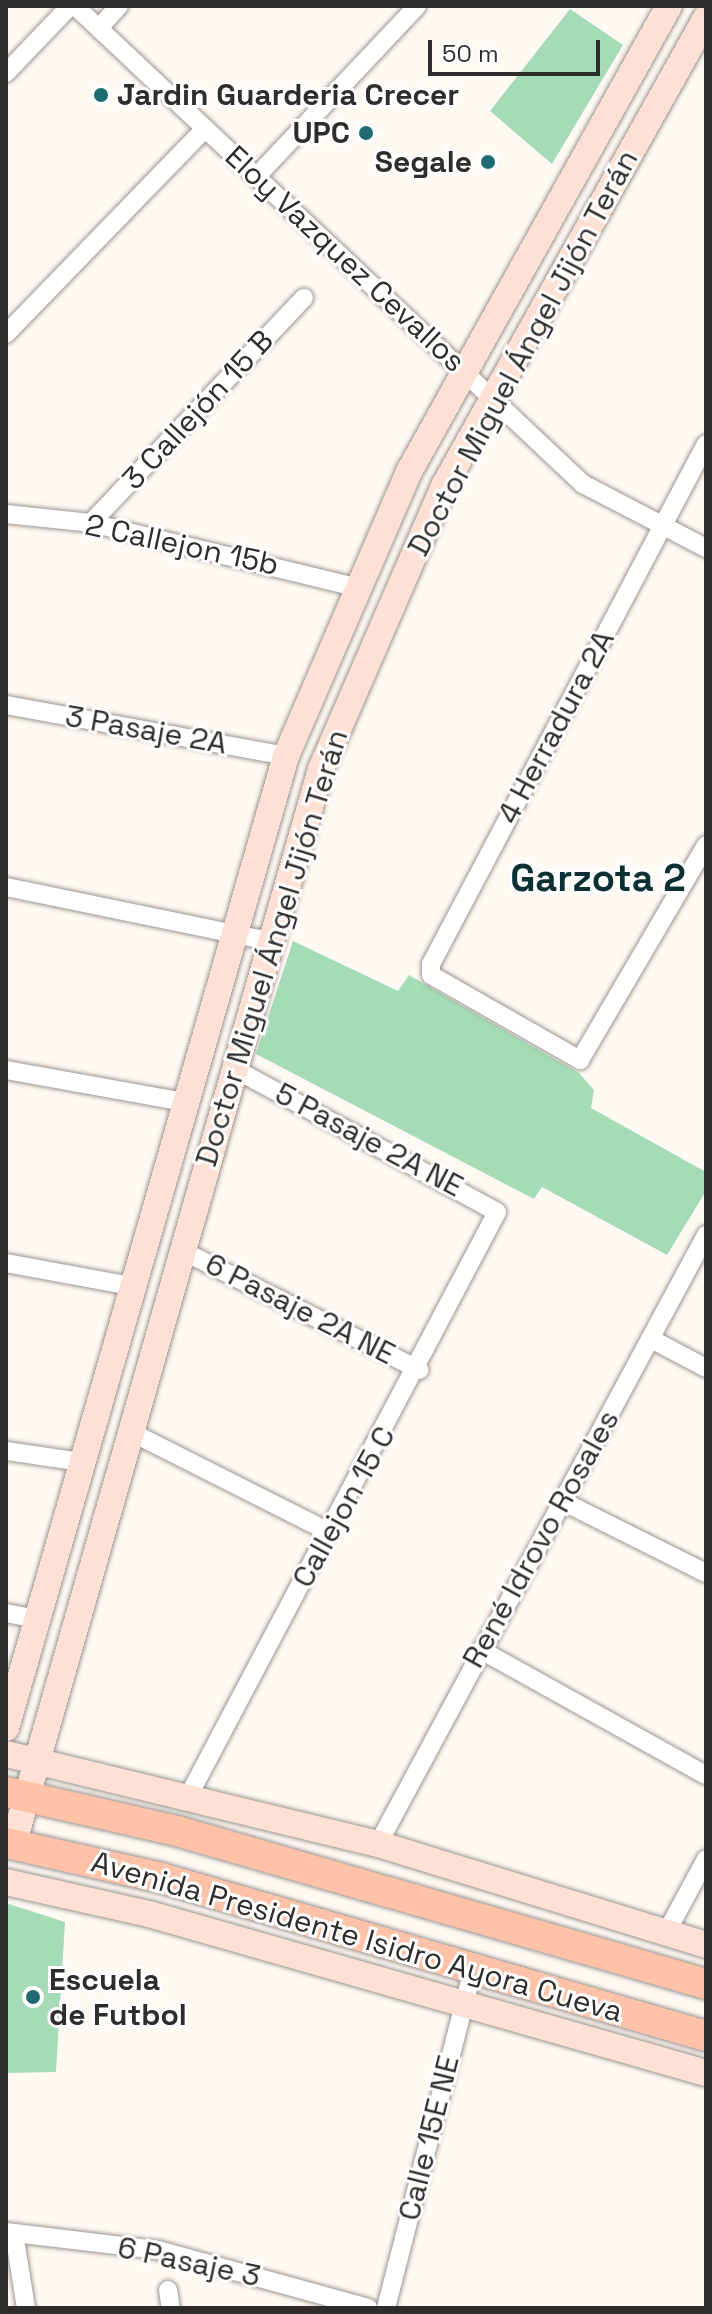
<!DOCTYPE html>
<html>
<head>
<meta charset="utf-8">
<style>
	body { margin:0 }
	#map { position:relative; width:712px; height:2314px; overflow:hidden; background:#fff9f4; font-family:"Space Grotesk",sans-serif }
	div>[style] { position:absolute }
	.green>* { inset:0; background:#a5dcb7 }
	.roads { filter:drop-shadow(0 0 2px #9b9692) drop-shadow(0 0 2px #9b9692) }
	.street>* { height:18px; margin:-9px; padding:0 9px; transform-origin:9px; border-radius:9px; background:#fff }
	.secondary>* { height:26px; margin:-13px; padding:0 13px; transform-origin:13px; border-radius:13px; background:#fee1d4 }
	.primary>* { height:30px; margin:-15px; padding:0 15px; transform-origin:15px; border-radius:15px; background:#fec2a9 }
	.dots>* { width:22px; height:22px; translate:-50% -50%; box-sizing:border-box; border:4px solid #fff; border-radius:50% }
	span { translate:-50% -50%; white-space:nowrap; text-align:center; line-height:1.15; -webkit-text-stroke:6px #fff; paint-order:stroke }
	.poi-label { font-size:30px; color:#2f2d2b; font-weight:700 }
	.left { translate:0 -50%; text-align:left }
	.right { translate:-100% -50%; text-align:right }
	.street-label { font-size:30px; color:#2f2d2b }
	.district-label { font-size:38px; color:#0c3033; font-weight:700 }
	.frame { position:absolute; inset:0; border:8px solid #2f2d2b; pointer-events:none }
	.scale { position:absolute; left:428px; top:40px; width:172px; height:36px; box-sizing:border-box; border:4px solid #2f2d2b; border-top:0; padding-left:10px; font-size:24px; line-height:28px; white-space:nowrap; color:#2f2d2b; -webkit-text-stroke:6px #fff; paint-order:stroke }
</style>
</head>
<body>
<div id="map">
	<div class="green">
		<i style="clip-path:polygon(570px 9px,623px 45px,552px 164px,490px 111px)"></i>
		<i style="clip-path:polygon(293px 941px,398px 991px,409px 975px,579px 1073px,594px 1090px,591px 1108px,706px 1172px,706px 1191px,667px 1255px,542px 1187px,534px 1199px,256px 1054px)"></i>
		<i style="clip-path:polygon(6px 1903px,65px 1922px,56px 2072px,6px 2073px)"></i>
	</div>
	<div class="roads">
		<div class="street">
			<i style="left:75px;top:6px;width:698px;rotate:43.26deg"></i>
			<i style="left:583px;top:484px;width:139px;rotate:27.5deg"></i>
			<i style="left:99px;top:28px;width:30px;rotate:-48deg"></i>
			<i style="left:6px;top:73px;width:93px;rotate:-46.3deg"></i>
			<i style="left:257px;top:176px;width:233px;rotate:-46.7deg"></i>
			<i style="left:6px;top:334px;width:286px;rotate:-45.9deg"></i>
			<i style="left:706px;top:444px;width:588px;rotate:117.87deg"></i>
			<i style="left:431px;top:964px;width:11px;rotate:90deg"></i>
			<i style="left:431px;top:975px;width:172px;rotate:29.7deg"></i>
			<i style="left:580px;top:1060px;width:249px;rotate:-59.6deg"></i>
			<i style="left:6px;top:514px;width:85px;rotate:6deg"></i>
			<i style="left:91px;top:523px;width:273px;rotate:13.6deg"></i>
			<i style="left:91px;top:523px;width:310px;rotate:-46.6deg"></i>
			<i style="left:6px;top:705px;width:285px;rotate:10.3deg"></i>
			<i style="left:6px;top:887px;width:268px;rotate:11.6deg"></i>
			<i style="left:6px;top:1070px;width:180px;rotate:10.2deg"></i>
			<i style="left:181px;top:1250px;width:267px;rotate:26.7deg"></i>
			<i style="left:6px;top:1263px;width:127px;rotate:10.4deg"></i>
			<i style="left:651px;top:1339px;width:62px;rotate:27.8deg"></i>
			<i style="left:129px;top:1431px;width:224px;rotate:26.8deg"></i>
			<i style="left:6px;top:1451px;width:76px;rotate:8.3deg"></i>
			<i style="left:562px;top:1501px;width:161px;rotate:26.6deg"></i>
			<i style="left:6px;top:1613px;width:32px;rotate:11deg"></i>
			<i style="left:481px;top:1650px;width:257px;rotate:29.1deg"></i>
			<i style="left:189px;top:1795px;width:659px;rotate:-62.15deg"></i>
			<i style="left:497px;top:1212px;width:301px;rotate:-151.4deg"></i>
			<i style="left:378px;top:1844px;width:692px;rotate:-61.69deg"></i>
			<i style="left:666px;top:1933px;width:84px;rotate:-61.6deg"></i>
			<i style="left:6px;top:2232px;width:153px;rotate:6.8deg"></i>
			<i style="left:158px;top:2250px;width:218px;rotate:15.4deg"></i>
			<i style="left:14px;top:2233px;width:76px;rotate:80.9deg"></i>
			<i style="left:168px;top:2290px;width:18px;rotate:81deg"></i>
			<i style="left:386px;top:2308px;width:351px;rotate:-75.6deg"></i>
		</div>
		<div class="secondary">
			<i style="left:6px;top:1728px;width:1012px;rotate:-73.93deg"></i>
			<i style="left:286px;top:756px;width:312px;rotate:-66.6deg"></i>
			<i style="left:410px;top:470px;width:531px;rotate:-60.83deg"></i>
			<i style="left:6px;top:1754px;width:383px;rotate:13.6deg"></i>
			<i style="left:378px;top:1844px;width:343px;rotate:17.1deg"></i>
			<i style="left:13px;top:1845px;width:1119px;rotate:-74.03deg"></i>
			<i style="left:321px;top:769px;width:309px;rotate:-66.5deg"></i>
			<i style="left:444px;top:486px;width:536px;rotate:-60.76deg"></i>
			<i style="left:6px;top:1882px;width:147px;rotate:12.6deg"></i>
			<i style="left:149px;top:1914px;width:579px;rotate:15.93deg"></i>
		</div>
		<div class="primary">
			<i style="left:6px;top:1792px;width:175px;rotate:12.8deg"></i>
			<i style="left:177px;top:1831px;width:551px;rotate:16.13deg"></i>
			<i style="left:6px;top:1843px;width:159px;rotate:12.7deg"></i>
			<i style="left:161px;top:1878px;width:567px;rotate:16.17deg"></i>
		</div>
	</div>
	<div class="dots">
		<i style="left:101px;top:95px;background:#1f6b72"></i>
		<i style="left:366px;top:133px;background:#1f6b72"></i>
		<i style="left:488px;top:162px;background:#1f6b72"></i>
		<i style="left:33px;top:1997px;background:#1f6b72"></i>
	</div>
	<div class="poi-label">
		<span class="left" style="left:117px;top:95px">Jardin Guarderia Crecer</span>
		<span class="right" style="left:350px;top:133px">UPC</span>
		<span class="right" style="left:472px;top:162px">Segale</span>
		<span class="left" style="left:49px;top:1997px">Escuela<br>de Futbol</span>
	</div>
	<div class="street-label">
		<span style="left:345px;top:259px;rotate:43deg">Eloy Vazquez Cevallos</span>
		<span style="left:523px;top:353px;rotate:-62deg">Doctor Miguel Ángel Jijón Terán</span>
		<span style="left:198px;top:410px;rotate:-47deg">3 Callejón 15 B</span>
		<span style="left:182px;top:545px;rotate:12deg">2 Callejon 15b</span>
		<span style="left:556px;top:727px;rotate:-62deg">4 Herradura 2A</span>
		<span style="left:146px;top:730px;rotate:10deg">3 Pasaje 2A</span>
		<span style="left:272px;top:948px;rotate:-73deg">Doctor Miguel Ángel Jijón Terán</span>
		<span style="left:369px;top:1140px;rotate:28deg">5 Pasaje 2A NE</span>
		<span style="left:300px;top:1309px;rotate:27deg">6 Pasaje 2A NE</span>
		<span style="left:344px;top:1507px;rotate:-61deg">Callejon 15 C</span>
		<span style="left:541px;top:1539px;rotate:-61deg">René Idrovo Rosales</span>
		<span style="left:357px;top:1937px;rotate:16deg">Avenida Presidente Isidro Ayora Cueva</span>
		<span style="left:429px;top:2138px;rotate:-76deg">Calle 15E NE</span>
		<span style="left:189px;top:2262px;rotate:12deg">6 Pasaje 3</span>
	</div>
	<div class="district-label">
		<span style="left:598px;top:879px">Garzota 2</span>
	</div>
	<div class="frame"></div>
	<div class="scale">50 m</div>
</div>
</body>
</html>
